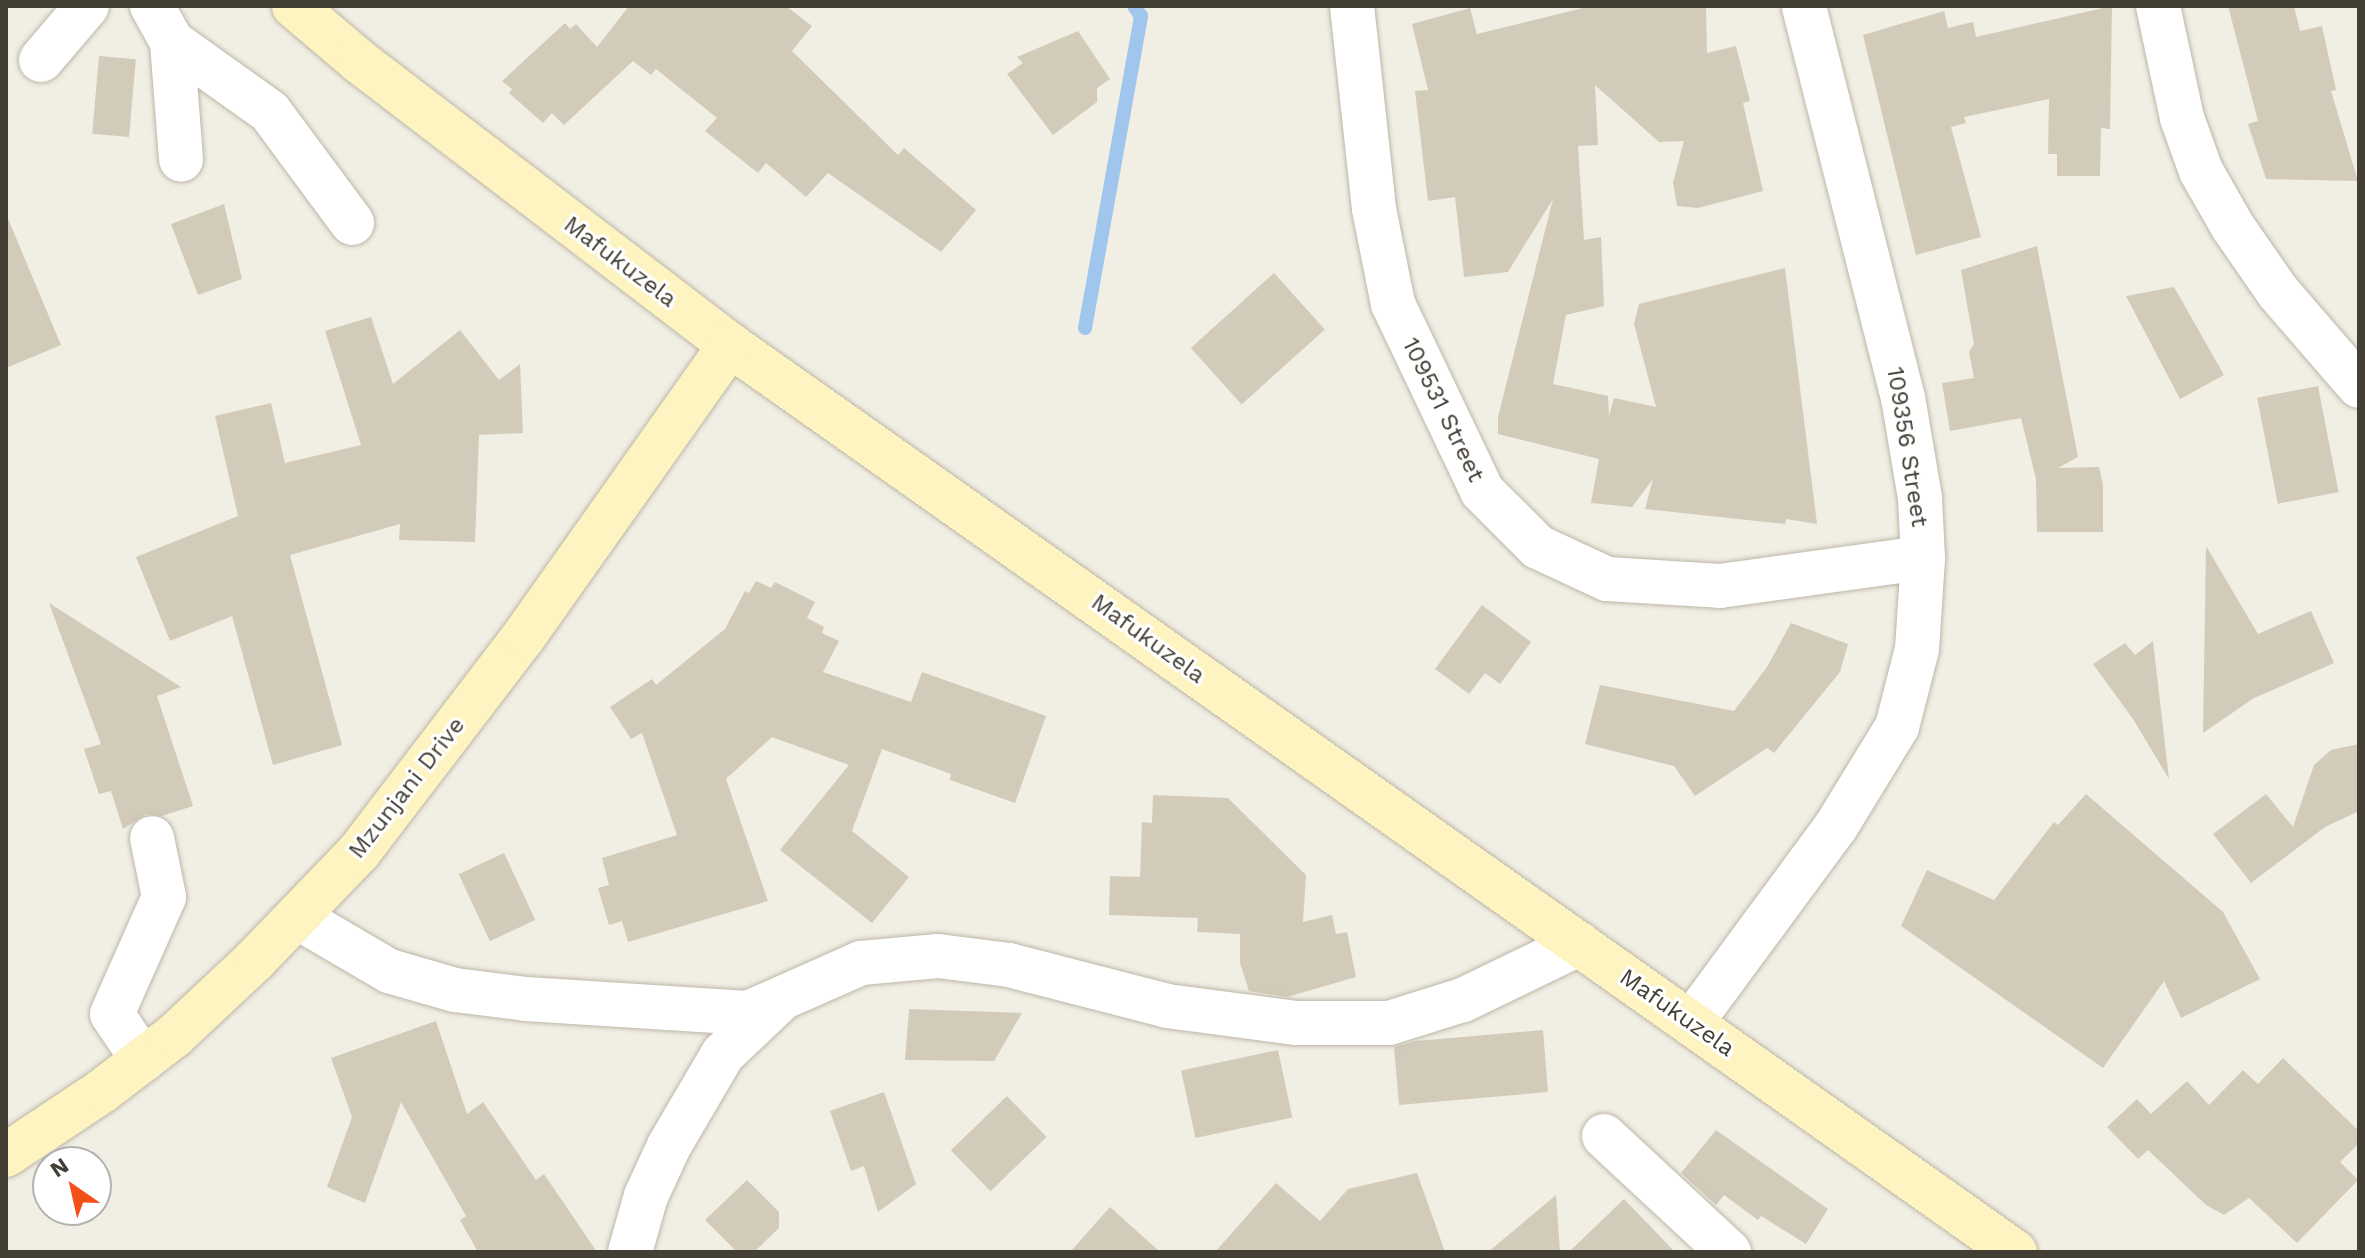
<!DOCTYPE html>
<html>
<head>
<meta charset="utf-8">
<style>
	body { margin:0 }
	#map { position:relative; width:2365px; height:1258px; overflow:hidden; background:#f1eee4; font-family:"Work Sans",sans-serif }
	div>[style] { position:absolute }
	.stream>* { height:14px; margin:-7px; padding:0 7px; transform-origin:7px; border-radius:7px; background:#a0c6ee }
	.building>* { inset:0; background:#d2cbb9; transform-origin:0 0 }
	.roads { filter:drop-shadow(0 0 2px #bcb7a7) drop-shadow(0 0 2px #bcb7a7) }
	.street>* { height:44px; margin:-22px; padding:0 22px; transform-origin:22px; border-radius:22px; background:#fff }
	.secondary>* { height:44px; margin:-22px; padding:0 22px; transform-origin:22px; border-radius:22px; background:#fdf4c2 }
	span { translate:-50% -50%; white-space:nowrap; text-align:center; line-height:1.15; -webkit-text-stroke:6px #fff; paint-order:stroke }
	.street-label { font-size:24px; color:#433f34 }
	.frame { position:absolute; inset:0; border:8px solid #433f34; pointer-events:none }
	.north { position:absolute; left:32px; top:1146px; width:80px; height:80px; box-sizing:border-box; background:#fff; border:2px solid #b4b2ae; border-radius:50%; rotate:326deg; font-size:22px; font-weight:700; line-height:32px; text-align:center; color:#433f34 }
	.north::after { content:''; display:block; margin:auto; width:28px; height:36px; background:#f44f18; clip-path:polygon(50% 0,100% 100%,50% 72%,0 100%) }
</style>
</head>
<body>
<div id="map">
	<div class="stream">
		<i style="left:1085px;top:328px;width:317px;rotate:-79.8deg"></i>
		<i style="left:1141px;top:16px;width:12px;rotate:-125deg"></i>
	</div>
	<div class="building">
		<i style="clip-path:polygon(629px 6px,786px 6px,812px 26px,792px 51px,898px 155px,904px 148px,976px 210px,941px 252px,828px 173px,806px 197px,766px 163px,758px 173px,705px 131px,717px 118px,656px 69px,651px 75px,633px 61px,564px 125px,552px 113px,543px 123px,509px 93px,512px 89px,502px 81px,565px 23px,570px 29px,576px 24px,597px 47px)"></i>
		<i style="clip-path:polygon(1591px 6px,1706px 6px,1707px 53px,1736px 46px,1750px 101px,1743px 103px,1763px 191px,1698px 208px,1677px 206px,1673px 183px,1684px 141px,1659px 142px,1595px 85px,1598px 145px,1578px 146px,1584px 240px,1601px 237px,1604px 306px,1566px 315px,1553px 384px,1608px 396px,1609px 416px,1614px 398px,1656px 407px,1634px 324px,1639px 304px,1785px 268px,1817px 524px,1786px 519px,1785px 524px,1645px 509px,1653px 479px,1632px 507px,1591px 503px,1599px 459px,1498px 434px,1498px 417px,1553px 199px,1508px 272px,1464px 277px,1455px 197px,1428px 201px,1415px 91px,1428px 90px,1412px 24px,1470px 8px,1477px 34px)"></i>
		<i style="clip-path:polygon(2112px 6px,2110px 129px,2101px 128px,2100px 176px,2057px 176px,2057px 154px,2048px 154px,2049px 99px,1964px 117px,1966px 123px,1951px 127px,1981px 237px,1916px 255px,1863px 35px,1944px 11px,1948px 28px,1973px 22px,1976px 37px)"></i>
		<i style="clip-path:polygon(2228px 6px,2294px 6px,2300px 31px,2322px 26px,2336px 90px,2331px 91px,2358px 181px,2266px 179px,2248px 124px,2258px 121px)"></i>
		<i style="clip-path:polygon(1078px 31px,1110px 79px,1097px 88px,1097px 102px,1053px 135px,1007px 74px,1023px 63px,1017px 57px)"></i>
		<i style="left:99px;top:56px;width:37px;height:78px;rotate:5deg"></i>
		<i style="clip-path:polygon(224px 204px,242px 279px,198px 295px,171px 224px)"></i>
		<i style="clip-path:polygon(6px 214px,61px 345px,6px 368px)"></i>
		<i style="clip-path:polygon(2037px 246px,2078px 457px,2058px 468px,2099px 467px,2103px 485px,2103px 532px,2037px 532px,2036px 479px,2021px 418px,1950px 431px,1942px 383px,1974px 378px,1969px 352px,1974px 344px,1961px 270px)"></i>
		<i style="left:1274px;top:273px;width:76px;height:112px;rotate:48deg"></i>
		<i style="clip-path:polygon(2174px 287px,2224px 375px,2180px 399px,2126px 296px)"></i>
		<i style="clip-path:polygon(371px 317px,393px 384px,460px 330px,499px 380px,520px 364px,523px 433px,479px 435px,475px 542px,399px 540px,400px 524px,290px 555px,342px 745px,273px 765px,232px 616px,170px 641px,136px 557px,238px 516px,215px 416px,271px 403px,285px 463px,361px 445px,325px 331px)"></i>
		<i style="left:2318px;top:386px;width:108px;height:62px;rotate:79deg"></i>
		<i style="clip-path:polygon(2206px 546px,2258px 634px,2311px 611px,2334px 663px,2254px 698px,2203px 733px)"></i>
		<i style="clip-path:polygon(756px 581px,771px 588px,775px 582px,815px 602px,807px 618px,824px 627px,822px 633px,839px 641px,823px 672px,911px 702px,922px 672px,1046px 716px,1015px 803px,950px 780px,951px 774px,882px 749px,852px 831px,909px 877px,872px 923px,780px 850px,849px 765px,772px 737px,726px 779px,768px 901px,628px 942px,622px 921px,609px 925px,598px 888px,609px 885px,602px 858px,677px 835px,642px 733px,631px 739px,610px 707px,652px 679px,656px 685px,725px 629px,745px 591px,749px 593px)"></i>
		<i style="clip-path:polygon(49px 603px,181px 687px,157px 696px,193px 806px,162px 816px,146px 814px,123px 829px,111px 791px,99px 794px,84px 749px,101px 744px)"></i>
		<i style="clip-path:polygon(1482px 605px,1531px 642px,1500px 684px,1485px 673px,1469px 694px,1435px 669px)"></i>
		<i style="clip-path:polygon(1791px 623px,1848px 644px,1840px 672px,1774px 753px,1767px 748px,1695px 796px,1674px 766px,1585px 744px,1600px 685px,1734px 711px,1767px 667px)"></i>
		<i style="clip-path:polygon(2153px 641px,2169px 779px,2133px 719px,2093px 664px,2125px 643px,2135px 655px)"></i>
		<i style="clip-path:polygon(2359px 744px,2359px 811px,2325px 827px,2251px 883px,2213px 834px,2266px 794px,2293px 827px,2314px 765px,2331px 750px)"></i>
		<i style="clip-path:polygon(2086px 794px,2223px 912px,2260px 979px,2181px 1018px,2164px 981px,2103px 1068px,1901px 926px,1927px 870px,1994px 900px,2054px 822px,2058px 825px)"></i>
		<i style="clip-path:polygon(1153px 795px,1228px 798px,1306px 875px,1303px 922px,1332px 915px,1336px 934px,1347px 932px,1356px 977px,1287px 997px,1249px 991px,1240px 963px,1240px 934px,1197px 932px,1198px 918px,1109px 915px,1110px 876px,1140px 877px,1142px 822px,1152px 823px)"></i>
		<i style="left:504px;top:853px;width:74px;height:50px;rotate:65deg"></i>
		<i style="clip-path:polygon(909px 1009px,1022px 1013px,994px 1061px,905px 1060px)"></i>
		<i style="clip-path:polygon(436px 1021px,467px 1114px,483px 1102px,536px 1180px,544px 1174px,597px 1252px,478px 1252px,460px 1220px,466px 1216px,401px 1102px,365px 1203px,327px 1187px,352px 1117px,331px 1058px)"></i>
		<i style="clip-path:polygon(1543px 1030px,1548px 1092px,1399px 1105px,1394px 1047px,1416px 1041px)"></i>
		<i style="left:1278px;top:1050px;width:69px;height:99px;rotate:78deg"></i>
		<i style="clip-path:polygon(2283px 1058px,2359px 1131px,2359px 1143px,2340px 1162px,2358px 1180px,2297px 1243px,2249px 1198px,2224px 1215px,2206px 1205px,2148px 1150px,2138px 1159px,2107px 1127px,2137px 1099px,2151px 1114px,2187px 1081px,2209px 1105px,2243px 1070px,2258px 1084px)"></i>
		<i style="clip-path:polygon(884px 1092px,916px 1184px,878px 1212px,864px 1166px,851px 1171px,830px 1111px)"></i>
		<i style="left:1007px;top:1096px;width:57px;height:78px;rotate:46deg"></i>
		<i style="clip-path:polygon(1716px 1130px,1828px 1209px,1806px 1244px,1761px 1216px,1758px 1220px,1724px 1195px,1716px 1205px,1681px 1173px)"></i>
		<i style="clip-path:polygon(1417px 1173px,1445px 1252px,1215px 1252px,1276px 1183px,1320px 1221px,1348px 1189px)"></i>
		<i style="clip-path:polygon(747px 1180px,779px 1212px,779px 1228px,754px 1252px,737px 1252px,705px 1220px)"></i>
		<i style="clip-path:polygon(1556px 1195px,1560px 1252px,1488px 1252px)"></i>
		<i style="clip-path:polygon(1624px 1199px,1675px 1252px,1569px 1252px)"></i>
		<i style="clip-path:polygon(1110px 1207px,1160px 1252px,1070px 1252px)"></i>
	</div>
	<div class="roads">
		<div class="street">
			<i style="left:152px;top:6px;width:41px;rotate:60.9deg"></i>
			<i style="left:172px;top:42px;width:118px;rotate:85.6deg"></i>
			<i style="left:1352px;top:6px;width:204px;rotate:83.8deg"></i>
			<i style="left:1374px;top:209px;width:97px;rotate:78.7deg"></i>
			<i style="left:1393px;top:304px;width:207px;rotate:64.5deg"></i>
			<i style="left:1482px;top:491px;width:79px;rotate:45deg"></i>
			<i style="left:1538px;top:547px;width:76px;rotate:24.9deg"></i>
			<i style="left:1607px;top:579px;width:113px;rotate:3.5deg"></i>
			<i style="left:1720px;top:586px;width:205px;rotate:-7.9deg"></i>
			<i style="left:2158px;top:6px;width:115px;rotate:77.9deg"></i>
			<i style="left:2182px;top:118px;width:56px;rotate:70.3deg"></i>
			<i style="left:2201px;top:171px;width:64px;rotate:60.3deg"></i>
			<i style="left:2233px;top:227px;width:79px;rotate:55.3deg"></i>
			<i style="left:2278px;top:292px;width:124px;rotate:49.2deg"></i>
			<i style="left:172px;top:42px;width:120px;rotate:35.5deg"></i>
			<i style="left:270px;top:112px;width:138px;rotate:53.5deg"></i>
			<i style="left:41px;top:60px;width:71px;rotate:-49.6deg"></i>
			<i style="left:297px;top:917px;width:107px;rotate:30.4deg"></i>
			<i style="left:389px;top:971px;width:69px;rotate:16.1deg"></i>
			<i style="left:455px;top:990px;width:72px;rotate:7.2deg"></i>
			<i style="left:526px;top:999px;width:222px;rotate:3.6deg"></i>
			<i style="left:748px;top:1013px;width:124px;rotate:-23.9deg"></i>
			<i style="left:861px;top:963px;width:77px;rotate:-5.2deg"></i>
			<i style="left:938px;top:956px;width:72px;rotate:7.2deg"></i>
			<i style="left:1009px;top:965px;width:163px;rotate:14.5deg"></i>
			<i style="left:1167px;top:1006px;width:131px;rotate:7.5deg"></i>
			<i style="left:1297px;top:1023px;width:92px"></i>
			<i style="left:1389px;top:1023px;width:77px;rotate:-17.3deg"></i>
			<i style="left:1463px;top:1000px;width:129px;rotate:-25.8deg"></i>
			<i style="left:1691px;top:1023px;width:242px;rotate:-53.6deg"></i>
			<i style="left:1835px;top:828px;width:119px;rotate:-58.5deg"></i>
			<i style="left:1897px;top:727px;width:81px;rotate:-75.6deg"></i>
			<i style="left:1917px;top:649px;width:91px;rotate:-86.2deg"></i>
			<i style="left:1923px;top:558px;width:60px;rotate:-92.9deg"></i>
			<i style="left:1920px;top:498px;width:101px;rotate:-99.6deg"></i>
			<i style="left:1903px;top:398px;width:404px;rotate:-104.2deg"></i>
			<i style="left:143px;top:1060px;width:55px;rotate:-124deg"></i>
			<i style="left:112px;top:1014px;width:128px;rotate:-66deg"></i>
			<i style="left:164px;top:897px;width:60px;rotate:-101.5deg"></i>
			<i style="left:1604px;top:1136px;width:171px;rotate:42.9deg"></i>
			<i style="left:630px;top:1252px;width:58px;rotate:-74.1deg"></i>
			<i style="left:646px;top:1196px;width:55px;rotate:-65.3deg"></i>
			<i style="left:669px;top:1146px;width:107px;rotate:-59.6deg"></i>
			<i style="left:723px;top:1054px;width:74px;rotate:-43.4deg"></i>
		</div>
		<div class="secondary">
			<i style="left:294px;top:6px;width:87px;rotate:40.3deg"></i>
			<i style="left:360px;top:62px;width:466px;rotate:37.4deg"></i>
			<i style="left:730px;top:345px;width:1573px;rotate:35.22deg"></i>
			<i style="left:6px;top:1155px;width:115px;rotate:-33.7deg"></i>
			<i style="left:102px;top:1091px;width:91px;rotate:-37.4deg"></i>
			<i style="left:174px;top:1036px;width:111px;rotate:-43.2deg"></i>
			<i style="left:255px;top:960px;width:150px;rotate:-46.1deg"></i>
			<i style="left:359px;top:852px;width:272px;rotate:-52.6deg"></i>
			<i style="left:524px;top:636px;width:357px;rotate:-54.7deg"></i>
		</div>
	</div>
	<div class="street-label">
		<span style="left:620px;top:262px;rotate:37deg">Mafukuzela</span>
		<span style="left:1443px;top:410px;rotate:64deg">109531 Street</span>
		<span style="left:1907px;top:447px;rotate:81deg">109356 Street</span>
		<span style="left:1148px;top:639px;rotate:36deg">Mafukuzela</span>
		<span style="left:407px;top:788px;rotate:-52deg">Mzunjani Drive</span>
		<span style="left:1677px;top:1013px;rotate:35deg">Mafukuzela</span>
	</div>
	<div class="frame"></div>
	<div class="north">N</div>
</div>
</body>
</html>
